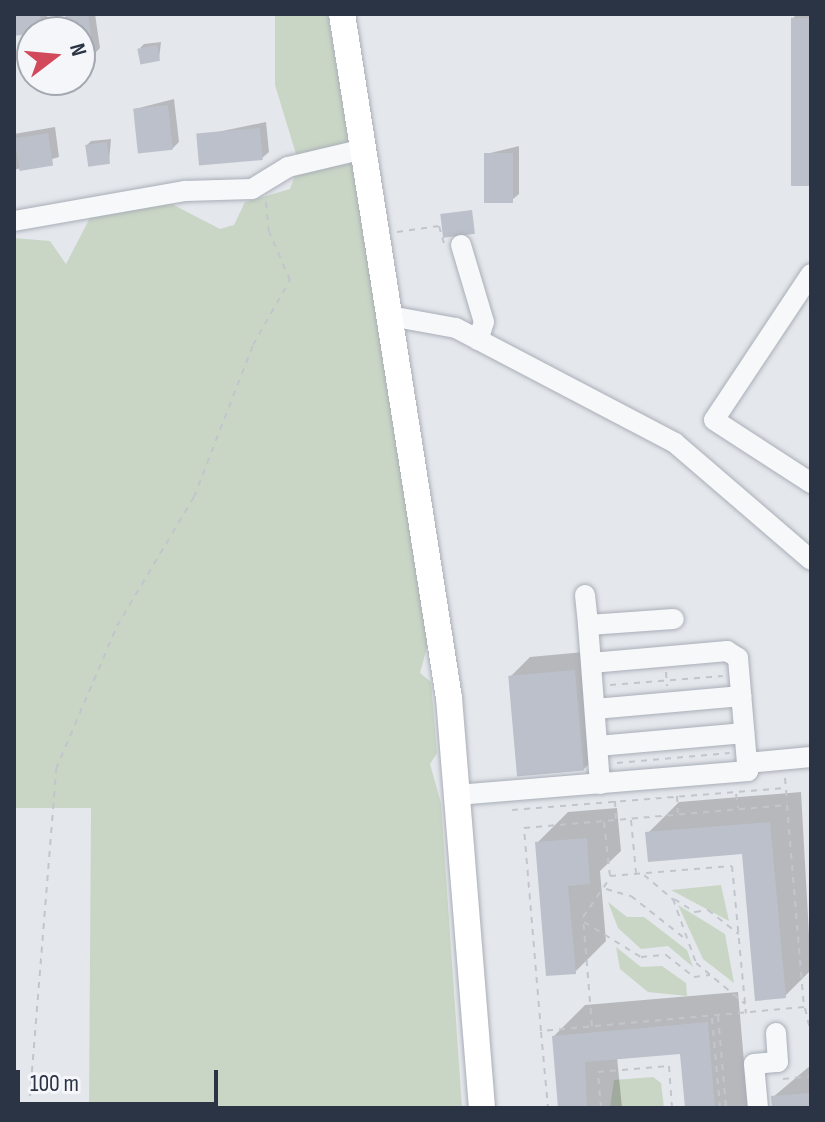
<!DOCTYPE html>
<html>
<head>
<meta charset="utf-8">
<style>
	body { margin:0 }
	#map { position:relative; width:825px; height:1122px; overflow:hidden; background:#e4e7ec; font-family:"Sofia Sans Condensed",sans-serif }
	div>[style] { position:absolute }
	.green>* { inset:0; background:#c9d6c5 }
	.shadow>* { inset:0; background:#0003 }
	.building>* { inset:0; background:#bbc0ca; transform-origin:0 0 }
	.path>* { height:2px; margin-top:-1px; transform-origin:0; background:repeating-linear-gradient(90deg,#c2c5cb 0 6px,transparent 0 12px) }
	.roads { filter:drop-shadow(0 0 2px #a9aeb7) drop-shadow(0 0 2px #a9aeb7) }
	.minor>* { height:20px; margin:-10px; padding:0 10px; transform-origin:10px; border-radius:10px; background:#f7f8fa }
	.major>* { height:26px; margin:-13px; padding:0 13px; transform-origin:13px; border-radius:13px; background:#fff }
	span { translate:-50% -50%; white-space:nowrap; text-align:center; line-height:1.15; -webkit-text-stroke:6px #f4f6f9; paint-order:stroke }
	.frame { position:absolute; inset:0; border:16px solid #2b3445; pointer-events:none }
	.north { position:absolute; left:16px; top:16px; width:80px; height:80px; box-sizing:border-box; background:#f4f6f9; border:2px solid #a4a8b1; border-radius:50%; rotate:74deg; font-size:22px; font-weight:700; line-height:32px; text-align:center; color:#2b3445 }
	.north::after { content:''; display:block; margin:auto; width:28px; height:36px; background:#d1495b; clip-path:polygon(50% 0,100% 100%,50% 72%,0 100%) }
	.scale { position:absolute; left:16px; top:1070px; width:202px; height:36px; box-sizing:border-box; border:4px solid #2b3445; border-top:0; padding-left:10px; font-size:24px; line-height:28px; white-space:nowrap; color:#2b3445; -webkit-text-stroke:6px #f4f6f9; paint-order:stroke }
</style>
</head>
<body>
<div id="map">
	<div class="green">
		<i style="clip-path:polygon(275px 14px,328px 14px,429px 640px,420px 673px,431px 682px,437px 753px,430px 764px,441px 803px,462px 1108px,89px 1108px,91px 808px,14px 808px,14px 238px,50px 241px,66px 264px,92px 214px,166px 201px,220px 229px,234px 225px,245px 202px,290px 189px,299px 164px,275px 85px)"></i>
		<i style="clip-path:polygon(721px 885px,729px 921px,671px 890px)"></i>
		<i style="clip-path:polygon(608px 902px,627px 917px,644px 917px,687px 950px,693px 967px,668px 946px,641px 949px,618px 928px)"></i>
		<i style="clip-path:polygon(678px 905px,725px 934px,734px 983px,703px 959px)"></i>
		<i style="clip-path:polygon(616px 947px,641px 967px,662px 966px,686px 983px,687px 996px,648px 992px,620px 969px)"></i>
		<i style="clip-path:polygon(653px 1077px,661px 1083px,664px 1108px,610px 1108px,614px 1080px)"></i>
	</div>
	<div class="shadow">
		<i style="clip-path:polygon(14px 14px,47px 14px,48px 24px,14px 34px)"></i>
		<i style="clip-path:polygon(69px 14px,95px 14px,100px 48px,93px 55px,80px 56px,80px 32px,70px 32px)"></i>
		<i style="clip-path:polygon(797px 14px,811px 14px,811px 184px,793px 18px)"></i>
		<i style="clip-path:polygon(161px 42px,159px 59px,140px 48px,144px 44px)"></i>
		<i style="clip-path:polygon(174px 99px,179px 142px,172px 149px,135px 109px)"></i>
		<i style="clip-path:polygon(266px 122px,269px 152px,262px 158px,198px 136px)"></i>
		<i style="clip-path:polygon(55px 127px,59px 157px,14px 170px,14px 134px)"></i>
		<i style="clip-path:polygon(111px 139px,109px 162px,87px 145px,91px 141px)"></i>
		<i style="clip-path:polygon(519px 146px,519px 194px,512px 200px,486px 154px)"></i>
		<i style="clip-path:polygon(595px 651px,603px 749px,583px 770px,510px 677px,530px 657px)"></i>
		<i style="clip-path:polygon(801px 792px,811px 970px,785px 996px,744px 852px,648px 833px,679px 802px)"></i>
		<i style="clip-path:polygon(617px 808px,621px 851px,600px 871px,606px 941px,575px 972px,537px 843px,568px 812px)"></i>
		<i style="clip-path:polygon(738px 992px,748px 1108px,687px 1108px,682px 1052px,617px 1057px,622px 1108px,560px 1108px,554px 1036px,585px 1005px)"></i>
		<i style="clip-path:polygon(811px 1065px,811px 1108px,774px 1108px,773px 1097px)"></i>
	</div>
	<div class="building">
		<i style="clip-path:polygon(14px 14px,40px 14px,42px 32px,14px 36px)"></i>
		<i style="clip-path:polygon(88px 14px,94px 56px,80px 58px,80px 32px,68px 32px,65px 15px)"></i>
		<i style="left:791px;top:18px;width:20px;height:168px"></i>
		<i style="left:157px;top:45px;width:16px;height:20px;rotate:79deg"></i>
		<i style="left:168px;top:105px;width:45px;height:35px;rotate:84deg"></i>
		<i style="left:260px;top:128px;width:32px;height:64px;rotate:85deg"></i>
		<i style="left:48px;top:133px;width:33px;height:34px;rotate:81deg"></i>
		<i style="left:107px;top:142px;width:22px;height:22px;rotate:82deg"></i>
		<i style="left:484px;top:153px;width:29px;height:50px"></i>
		<i style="left:472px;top:210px;width:24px;height:32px;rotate:83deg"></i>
		<i style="left:575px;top:670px;width:101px;height:67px;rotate:85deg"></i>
		<i style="clip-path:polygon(770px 822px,786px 998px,755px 1001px,742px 854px,648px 862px,645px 832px)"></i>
		<i style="clip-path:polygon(587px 838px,590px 884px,568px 886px,576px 974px,546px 976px,535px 842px)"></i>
		<i style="clip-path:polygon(708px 1022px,715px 1108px,685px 1108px,680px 1054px,585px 1062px,587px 1108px,558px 1108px,552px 1036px)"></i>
		<i style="clip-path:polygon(811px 1093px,811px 1108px,772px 1108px,771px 1096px)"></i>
	</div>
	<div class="path">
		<i style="left:397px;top:232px;width:42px;rotate:-8.1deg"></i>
		<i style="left:439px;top:226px;width:19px;rotate:74deg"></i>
		<i style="left:666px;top:672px;width:14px;rotate:86deg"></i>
		<i style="left:610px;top:685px;width:113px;rotate:-4.6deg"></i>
		<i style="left:617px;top:763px;width:113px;rotate:-5.1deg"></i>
		<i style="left:785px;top:778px;width:25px;rotate:85deg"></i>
		<i style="left:736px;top:794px;width:14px;rotate:82deg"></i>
		<i style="left:677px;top:796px;width:17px;rotate:87deg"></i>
		<i style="left:615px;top:801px;width:18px;rotate:87deg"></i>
		<i style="left:787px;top:805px;width:203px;rotate:85.2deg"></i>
		<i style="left:804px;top:1007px;width:264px;rotate:174.8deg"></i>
		<i style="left:541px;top:1031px;width:204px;rotate:-94.8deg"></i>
		<i style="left:524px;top:828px;width:264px;rotate:-5deg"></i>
		<i style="left:512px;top:810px;width:273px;rotate:-4.6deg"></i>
		<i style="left:631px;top:820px;width:53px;rotate:84.6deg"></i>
		<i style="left:604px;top:822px;width:54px;rotate:83.7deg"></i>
		<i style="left:610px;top:876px;width:122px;rotate:-4.7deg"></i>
		<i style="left:732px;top:866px;width:148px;rotate:84.6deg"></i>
		<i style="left:644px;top:875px;width:38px;rotate:40deg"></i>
		<i style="left:673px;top:899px;width:68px;rotate:70.2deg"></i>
		<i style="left:696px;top:963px;width:64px;rotate:39.9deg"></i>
		<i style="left:606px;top:889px;width:26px;rotate:16deg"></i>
		<i style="left:631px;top:896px;width:66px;rotate:38.3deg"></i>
		<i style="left:674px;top:899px;width:25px;rotate:32deg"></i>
		<i style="left:695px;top:912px;width:13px;rotate:-9deg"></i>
		<i style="left:708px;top:910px;width:39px;rotate:38deg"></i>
		<i style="left:584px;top:922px;width:67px;rotate:31.6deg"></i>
		<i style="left:641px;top:957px;width:25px;rotate:-5deg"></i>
		<i style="left:666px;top:955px;width:36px;rotate:38deg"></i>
		<i style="left:694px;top:977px;width:16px;rotate:-7deg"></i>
		<i style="left:805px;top:1008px;width:27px;rotate:77deg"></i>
		<i style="left:718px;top:1016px;width:92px;rotate:85deg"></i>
		<i style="left:712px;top:1018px;width:90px;rotate:84.9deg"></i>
		<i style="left:592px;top:1026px;width:109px;rotate:-94.7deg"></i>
		<i style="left:583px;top:917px;width:47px;rotate:-55.3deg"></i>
		<i style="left:541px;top:1032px;width:76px;rotate:84.7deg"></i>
		<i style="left:783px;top:1079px;width:28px;rotate:-6deg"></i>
		<i style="left:29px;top:1108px;width:340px;rotate:-85.4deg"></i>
		<i style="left:56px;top:769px;width:155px;rotate:-66.9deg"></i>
		<i style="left:117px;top:626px;width:150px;rotate:-59.2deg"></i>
		<i style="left:194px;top:497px;width:163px;rotate:-68.8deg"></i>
		<i style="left:253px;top:345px;width:75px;rotate:-60.4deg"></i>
		<i style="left:290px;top:280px;width:52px;rotate:-113.6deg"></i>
		<i style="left:269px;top:232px;width:31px;rotate:-96deg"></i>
		<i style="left:601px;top:1108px;width:36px;rotate:-95deg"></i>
		<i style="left:598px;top:1072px;width:71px;rotate:-4.8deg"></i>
		<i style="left:669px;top:1066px;width:42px;rotate:85.9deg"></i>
	</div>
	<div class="roads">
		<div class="minor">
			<i style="left:14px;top:221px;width:174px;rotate:-10deg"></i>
			<i style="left:185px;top:191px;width:67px;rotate:-1.7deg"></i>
			<i style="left:252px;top:189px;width:42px;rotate:-31.4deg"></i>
			<i style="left:288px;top:167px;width:78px;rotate:-13.3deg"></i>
			<i style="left:461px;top:245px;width:80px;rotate:73.4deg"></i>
			<i style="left:484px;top:322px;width:19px;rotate:108deg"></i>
			<i style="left:811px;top:274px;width:175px;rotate:123.6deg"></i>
			<i style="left:714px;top:420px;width:116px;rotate:33deg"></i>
			<i style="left:390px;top:316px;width:67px;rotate:10.3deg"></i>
			<i style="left:456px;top:328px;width:247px;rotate:27.7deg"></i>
			<i style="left:675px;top:443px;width:179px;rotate:40.7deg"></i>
			<i style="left:585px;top:595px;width:30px;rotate:84deg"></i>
			<i style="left:591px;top:663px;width:137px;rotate:-5deg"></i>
			<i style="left:727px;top:651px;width:13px;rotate:32deg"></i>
			<i style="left:738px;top:658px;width:105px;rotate:85.1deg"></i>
			<i style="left:595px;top:709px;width:147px;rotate:-5.1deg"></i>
			<i style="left:598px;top:746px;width:147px;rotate:-5.1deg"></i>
			<i style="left:600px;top:784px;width:159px;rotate:-94.3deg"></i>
			<i style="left:588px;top:625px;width:86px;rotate:-4deg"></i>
			<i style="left:457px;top:795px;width:292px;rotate:-4.7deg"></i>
			<i style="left:748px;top:771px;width:8px;rotate:-97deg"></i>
			<i style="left:747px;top:763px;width:64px;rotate:-5.4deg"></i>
			<i style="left:758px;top:1108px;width:44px;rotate:-95.2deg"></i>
			<i style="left:754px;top:1064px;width:24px;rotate:-5deg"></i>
			<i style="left:778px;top:1062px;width:29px;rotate:-94deg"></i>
		</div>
		<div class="major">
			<i style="left:342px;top:14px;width:692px;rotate:81.11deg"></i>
			<i style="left:449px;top:698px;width:411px;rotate:85.4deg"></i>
		</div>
	</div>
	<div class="frame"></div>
	<div class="north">N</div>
	<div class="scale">100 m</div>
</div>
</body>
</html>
